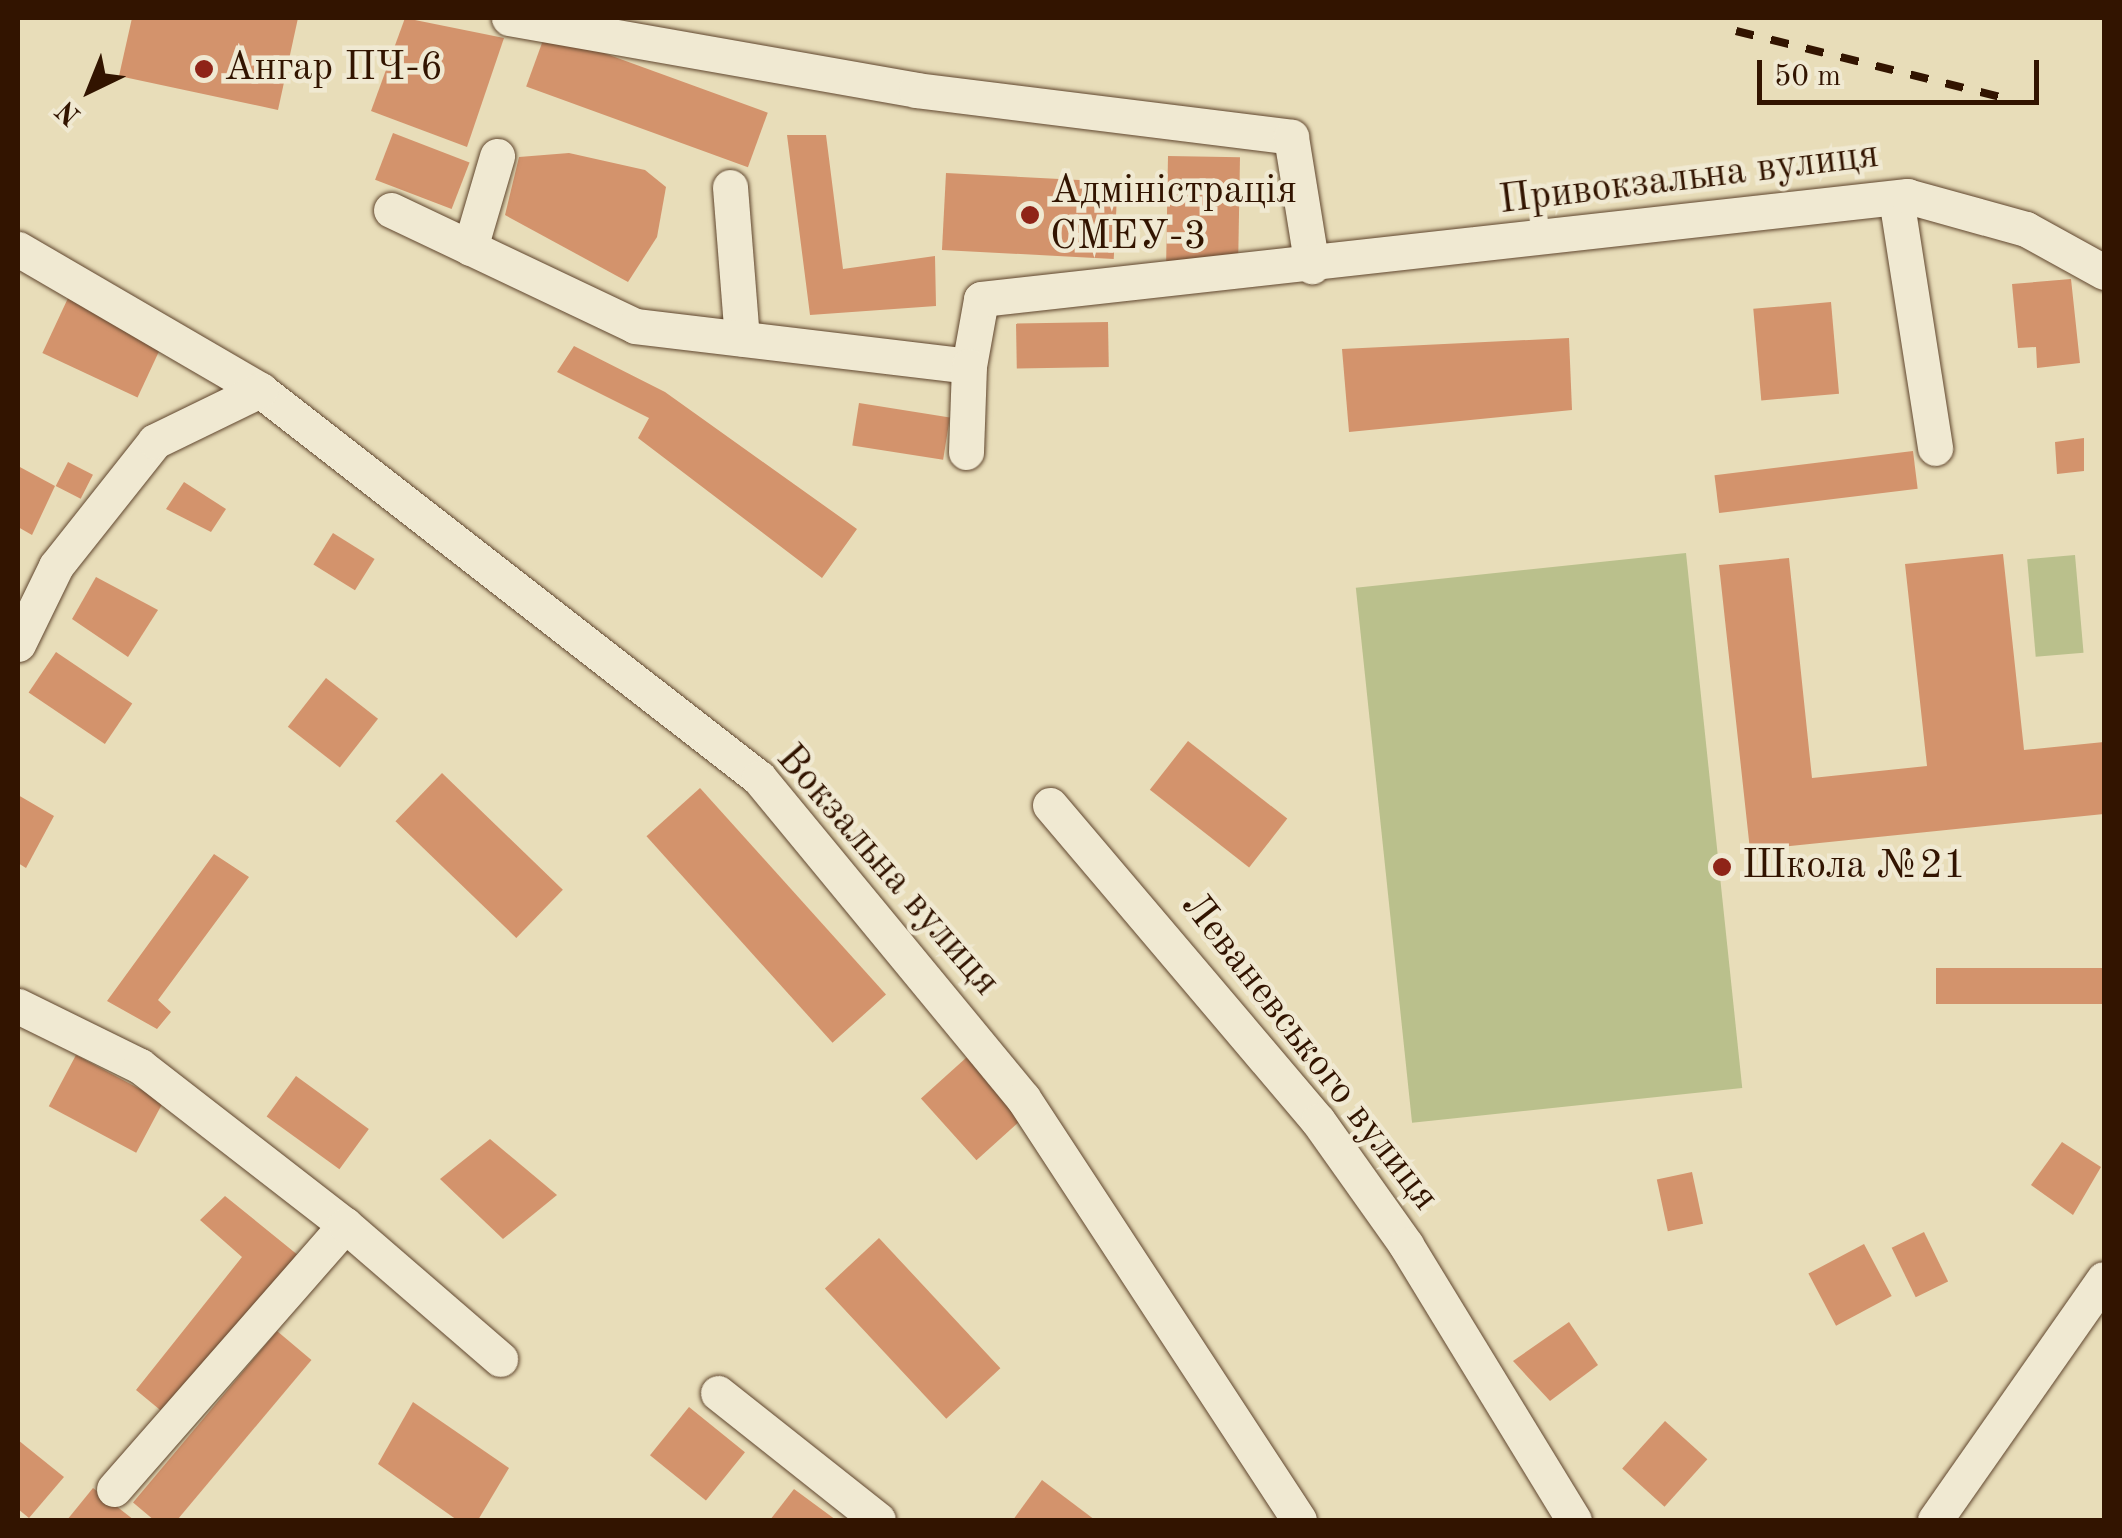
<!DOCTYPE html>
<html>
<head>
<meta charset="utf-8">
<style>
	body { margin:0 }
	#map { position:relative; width:2122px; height:1538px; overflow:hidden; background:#e8ddb9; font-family:"Old Standard TT",serif }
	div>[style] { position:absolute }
	.green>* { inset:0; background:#bac08c; transform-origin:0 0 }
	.building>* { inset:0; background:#d3936c; transform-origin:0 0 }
	.roads { filter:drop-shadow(0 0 2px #60462e) drop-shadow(0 0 2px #60462e) }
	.minor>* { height:35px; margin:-17.5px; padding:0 17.5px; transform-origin:17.5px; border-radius:17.5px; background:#f0e9d2 }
	.rail>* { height:8px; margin-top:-4px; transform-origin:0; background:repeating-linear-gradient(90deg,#321400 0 18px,transparent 0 36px) }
	.dots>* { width:28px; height:28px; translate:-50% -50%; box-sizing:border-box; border:5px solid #f0e9d2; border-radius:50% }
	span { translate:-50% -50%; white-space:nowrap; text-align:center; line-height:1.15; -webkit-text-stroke:9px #f0e9d2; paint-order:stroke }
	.poi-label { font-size:40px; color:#321400 }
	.left { translate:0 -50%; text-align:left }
	.street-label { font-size:40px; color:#321400 }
	.frame { position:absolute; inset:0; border:20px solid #321400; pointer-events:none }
	.north { position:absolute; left:40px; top:40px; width:100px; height:100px; -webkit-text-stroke:8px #f0e9d2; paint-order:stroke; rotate:223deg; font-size:28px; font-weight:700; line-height:40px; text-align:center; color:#321400 }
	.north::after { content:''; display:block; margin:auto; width:35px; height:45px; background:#321400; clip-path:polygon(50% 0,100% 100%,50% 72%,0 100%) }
	.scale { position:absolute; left:1757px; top:60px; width:282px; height:45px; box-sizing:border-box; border:5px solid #321400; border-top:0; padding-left:12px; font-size:30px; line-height:35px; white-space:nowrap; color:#321400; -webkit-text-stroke:8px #f0e9d2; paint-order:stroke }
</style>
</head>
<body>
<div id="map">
	<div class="green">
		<i style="left:1686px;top:553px;width:538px;height:332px;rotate:84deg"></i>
		<i style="left:2075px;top:555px;width:98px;height:48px;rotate:85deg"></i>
	</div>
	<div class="building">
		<i style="clip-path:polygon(132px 18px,298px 18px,278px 110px,119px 76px)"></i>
		<i style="clip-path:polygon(405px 18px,504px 38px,467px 147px,371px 111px)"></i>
		<i style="left:546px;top:32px;width:236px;height:58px;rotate:20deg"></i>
		<i style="left:393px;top:133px;width:82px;height:50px;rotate:21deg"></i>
		<i style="clip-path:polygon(787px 135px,826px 135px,843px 269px,935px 256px,936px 306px,810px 315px)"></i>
		<i style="clip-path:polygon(569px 153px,645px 170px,666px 187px,657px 237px,628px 282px,505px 215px,519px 157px)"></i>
		<i style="left:1168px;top:156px;width:72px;height:106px;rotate:1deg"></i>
		<i style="left:946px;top:173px;width:172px;height:77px;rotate:3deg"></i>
		<i style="clip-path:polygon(2071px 279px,2080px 363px,2037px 368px,2036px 347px,2018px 348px,2012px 284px)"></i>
		<i style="left:69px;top:296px;width:105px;height:63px;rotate:25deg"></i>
		<i style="left:1831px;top:302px;width:92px;height:78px;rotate:85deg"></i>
		<i style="left:1108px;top:322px;width:45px;height:92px;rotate:89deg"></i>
		<i style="clip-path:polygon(1569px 338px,1572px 410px,1349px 432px,1342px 349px)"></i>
		<i style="clip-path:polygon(574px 346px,665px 392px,857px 529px,822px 578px,638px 438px,649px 418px,557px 372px)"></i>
		<i style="left:859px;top:403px;width:92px;height:43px;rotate:9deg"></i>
		<i style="clip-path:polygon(2084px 438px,2084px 471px,2057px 474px,2055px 442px)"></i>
		<i style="left:1913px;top:451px;width:38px;height:200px;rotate:83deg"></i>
		<i style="left:68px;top:462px;width:28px;height:27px;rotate:27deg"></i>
		<i style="clip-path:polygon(18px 466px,55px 486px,32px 535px,18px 527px)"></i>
		<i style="clip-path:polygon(184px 482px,226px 509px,211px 532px,166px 509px)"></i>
		<i style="left:333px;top:533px;width:49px;height:37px;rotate:32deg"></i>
		<i style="clip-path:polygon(2003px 554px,2024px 750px,2104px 742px,2104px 814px,1750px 850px,1719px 565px,1789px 558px,1812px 778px,1927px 766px,1905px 564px)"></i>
		<i style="clip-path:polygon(96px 577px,158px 610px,128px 657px,72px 619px)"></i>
		<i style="left:56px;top:652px;width:92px;height:49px;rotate:34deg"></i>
		<i style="left:326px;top:678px;width:66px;height:62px;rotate:38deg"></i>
		<i style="left:1188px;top:741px;width:126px;height:62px;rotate:38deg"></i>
		<i style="left:442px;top:773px;width:168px;height:67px;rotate:44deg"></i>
		<i style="left:700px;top:788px;width:278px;height:72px;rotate:48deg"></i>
		<i style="clip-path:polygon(18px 795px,54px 816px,26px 868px,18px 863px)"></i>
		<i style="clip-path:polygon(214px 854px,249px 877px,158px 1000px,171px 1012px,157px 1029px,107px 1001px)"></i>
		<i style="left:2104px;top:968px;width:36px;height:168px;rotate:90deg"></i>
		<i style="left:76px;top:1055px;width:99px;height:58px;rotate:28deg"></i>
		<i style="left:967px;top:1057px;width:83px;height:62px;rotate:48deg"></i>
		<i style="left:296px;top:1076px;width:90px;height:50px;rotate:36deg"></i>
		<i style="clip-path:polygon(490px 1139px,557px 1195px,503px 1239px,440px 1179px)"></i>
		<i style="clip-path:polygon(2062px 1142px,2101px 1167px,2073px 1215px,2031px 1185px)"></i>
		<i style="left:1692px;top:1172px;width:53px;height:36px;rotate:78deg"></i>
		<i style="clip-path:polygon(225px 1196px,304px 1260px,165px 1414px,136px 1390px,242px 1257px,200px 1220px)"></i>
		<i style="left:1924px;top:1232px;width:55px;height:36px;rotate:64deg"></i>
		<i style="left:879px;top:1238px;width:178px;height:74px;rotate:47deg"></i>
		<i style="left:1864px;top:1244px;width:59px;height:63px;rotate:62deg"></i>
		<i style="clip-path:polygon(1569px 1322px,1598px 1365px,1550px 1401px,1513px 1361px)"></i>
		<i style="left:277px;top:1331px;width:45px;height:224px;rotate:40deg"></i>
		<i style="clip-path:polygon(413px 1402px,509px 1468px,478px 1520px,457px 1520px,378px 1464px)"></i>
		<i style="left:689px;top:1407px;width:72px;height:62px;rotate:39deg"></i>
		<i style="left:1665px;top:1421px;width:57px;height:64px;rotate:42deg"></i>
		<i style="clip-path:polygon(18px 1440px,64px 1477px,29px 1518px,18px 1509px)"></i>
		<i style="clip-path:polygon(1042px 1480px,1095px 1520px,1013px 1520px)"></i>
		<i style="clip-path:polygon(93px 1488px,134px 1520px,67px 1520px)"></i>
		<i style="clip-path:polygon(794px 1489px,836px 1520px,770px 1520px)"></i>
	</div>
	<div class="roads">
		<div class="minor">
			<i style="left:509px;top:18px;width:413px;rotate:10deg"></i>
			<i style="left:916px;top:90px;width:378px;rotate:7.1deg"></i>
			<i style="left:1291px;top:137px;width:131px;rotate:80.8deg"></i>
			<i style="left:730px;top:187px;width:152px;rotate:85.5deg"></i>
			<i style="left:1896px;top:198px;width:253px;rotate:81.1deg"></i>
			<i style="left:391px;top:210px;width:270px;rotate:25.4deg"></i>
			<i style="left:635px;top:326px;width:336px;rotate:6.8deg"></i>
			<i style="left:969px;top:366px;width:68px;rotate:-79.8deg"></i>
			<i style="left:981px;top:299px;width:932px;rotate:-6.35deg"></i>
			<i style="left:1907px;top:196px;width:123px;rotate:15.5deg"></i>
			<i style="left:2026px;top:229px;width:89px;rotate:28.9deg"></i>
			<i style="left:470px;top:248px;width:96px;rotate:-73.6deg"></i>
			<i style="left:18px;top:249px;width:280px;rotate:30.2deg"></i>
			<i style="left:260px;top:390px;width:632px;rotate:37.87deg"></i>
			<i style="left:759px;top:778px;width:415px;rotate:50.5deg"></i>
			<i style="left:1023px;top:1098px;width:504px;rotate:56.81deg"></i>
			<i style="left:966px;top:452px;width:86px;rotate:-88deg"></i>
			<i style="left:18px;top:644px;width:87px;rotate:-64deg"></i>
			<i style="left:56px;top:566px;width:159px;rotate:-51.6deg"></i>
			<i style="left:155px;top:441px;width:117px;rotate:-25.9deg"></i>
			<i style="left:1050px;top:805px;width:414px;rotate:49.7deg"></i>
			<i style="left:1318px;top:1121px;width:152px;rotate:54.6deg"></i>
			<i style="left:1406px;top:1245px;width:322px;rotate:58.6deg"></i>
			<i style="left:18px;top:1006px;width:136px;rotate:26.2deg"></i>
			<i style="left:140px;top:1066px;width:259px;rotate:37.8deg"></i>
			<i style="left:718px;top:1393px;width:204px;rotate:38.4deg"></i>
			<i style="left:114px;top:1489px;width:351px;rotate:-48.8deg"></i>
			<i style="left:345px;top:1225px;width:205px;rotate:40.8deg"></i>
			<i style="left:1935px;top:1520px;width:294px;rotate:-55deg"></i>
		</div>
	</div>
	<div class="rail">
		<i style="left:1736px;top:31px;width:273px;rotate:14deg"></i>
	</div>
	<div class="dots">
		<i style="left:204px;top:69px;background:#8f2418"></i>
		<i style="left:1030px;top:215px;background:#8f2418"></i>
		<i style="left:1722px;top:867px;background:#8f2418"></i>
	</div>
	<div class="poi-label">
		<span class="left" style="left:224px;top:69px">Ангар ПЧ-6</span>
		<span class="left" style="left:1050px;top:215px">Адміністрація<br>СМЕУ-3</span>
		<span class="left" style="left:1742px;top:867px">Школа №21</span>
	</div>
	<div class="street-label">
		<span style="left:1689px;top:179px;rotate:-7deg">Привокзальна вулиця</span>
		<span style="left:887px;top:871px;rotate:49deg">Вокзальна вулиця</span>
		<span style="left:1309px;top:1052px;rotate:52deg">Леваневського вулиця</span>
	</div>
	<div class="frame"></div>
	<div class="north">N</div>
	<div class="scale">50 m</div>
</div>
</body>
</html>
